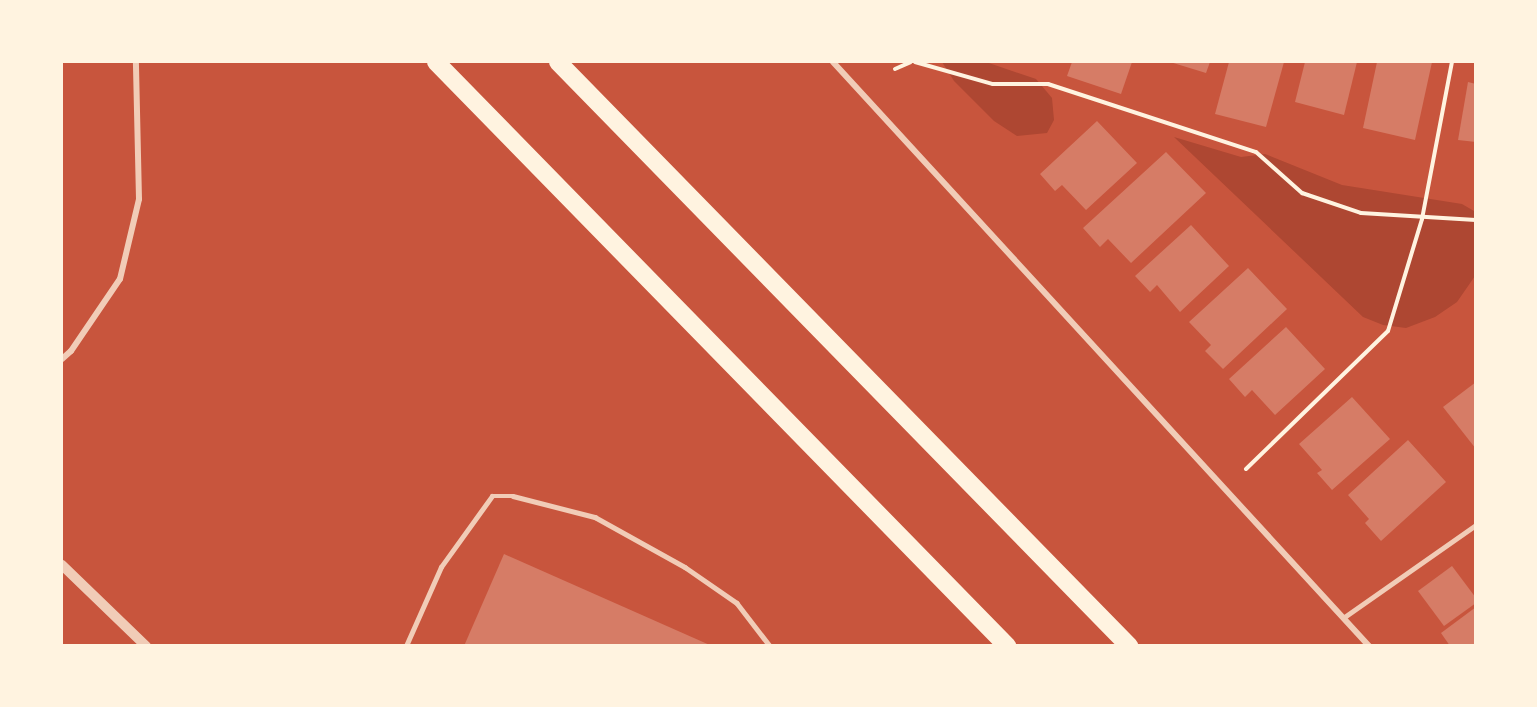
<!DOCTYPE html>
<html>
<head>
<meta charset="utf-8">
<style>
	body { margin:0 }
	#map { position:relative; width:1537px; height:707px; overflow:hidden; background:#c8553d; font-family:"Source Serif 4",serif }
	div>[style] { position:absolute }
	.green>* { inset:0; background:#ae4732 }
	.building>* { inset:0; background:#d67c66 }
	.path>* { height:4px; margin:-2px; padding:0 2px; transform-origin:2px; border-radius:2px; background:#fff3e0 }
	.service>* { height:4.5px; margin:-2.25px; padding:0 2.25px; transform-origin:2.25px; border-radius:2.25px; background:#f1ccb7 }
	.minor>* { height:6px; margin:-3px; padding:0 3px; transform-origin:3px; border-radius:3px; background:#f1ccb7 }
	.tertiary>* { height:10px; margin:-5px; padding:0 5px; transform-origin:5px; border-radius:5px; background:#f1ccb7 }
	.motorway>* { height:18px; margin:-9px; padding:0 9px; transform-origin:9px; border-radius:9px; background:#fff3e0 }
	span { translate:-50% -50%; white-space:nowrap; text-align:center; line-height:1.15; -webkit-text-stroke:6px #fff3e0; paint-order:stroke }
	.frame { position:absolute; inset:0; border:63px solid #fff3e0; pointer-events:none }
</style>
</head>
<body>
<div id="map">
	<div class="green">
		<i style="clip-path:polygon(942px 62px,986px 62px,1036px 79px,1052px 98px,1054px 120px,1047px 133px,1017px 136px,994px 121px,954px 81px)"></i>
		<i style="clip-path:polygon(1174px 137px,1241px 157px,1265px 154px,1342px 185px,1462px 204px,1474px 211px,1475px 214px,1475px 276px,1457px 302px,1435px 317px,1406px 328px,1383px 325px,1363px 317px)"></i>
	</div>
	<div class="building">
		<i style="clip-path:polygon(1072px 62px,1132px 62px,1121px 94px,1067px 76px)"></i>
		<i style="clip-path:polygon(1170px 62px,1210px 62px,1206px 73px)"></i>
		<i style="clip-path:polygon(1229px 62px,1284px 62px,1266px 127px,1215px 114px)"></i>
		<i style="clip-path:polygon(1305px 62px,1357px 62px,1344px 115px,1295px 102px)"></i>
		<i style="clip-path:polygon(1377px 62px,1432px 62px,1415px 140px,1363px 128px)"></i>
		<i style="clip-path:polygon(1468px 82px,1476px 84px,1476px 142px,1458px 140px)"></i>
		<i style="clip-path:polygon(1097px 121px,1137px 163px,1086px 210px,1062px 185px,1055px 191px,1040px 174px)"></i>
		<i style="clip-path:polygon(1166px 152px,1206px 193px,1131px 263px,1108px 239px,1100px 247px,1083px 228px)"></i>
		<i style="clip-path:polygon(1191px 225px,1229px 266px,1180px 312px,1157px 285px,1150px 292px,1135px 276px)"></i>
		<i style="clip-path:polygon(1248px 268px,1287px 309px,1223px 369px,1205px 351px,1211px 345px,1189px 322px)"></i>
		<i style="clip-path:polygon(1286px 327px,1325px 369px,1275px 415px,1252px 390px,1245px 397px,1229px 379px)"></i>
		<i style="clip-path:polygon(1476px 382px,1476px 449px,1443px 407px)"></i>
		<i style="clip-path:polygon(1352px 397px,1390px 439px,1332px 490px,1317px 473px,1322px 470px,1299px 444px)"></i>
		<i style="clip-path:polygon(1408px 440px,1446px 482px,1381px 541px,1365px 523px,1369px 519px,1348px 495px)"></i>
		<i style="clip-path:polygon(504px 554px,712px 646px,464px 646px)"></i>
		<i style="clip-path:polygon(1452px 566px,1476px 598px,1476px 603px,1444px 626px,1418px 591px)"></i>
		<i style="clip-path:polygon(1476px 607px,1476px 646px,1450px 646px,1441px 633px)"></i>
	</div>
	<div class="path">
		<i style="left:915px;top:62px;width:81px;rotate:15.8deg"></i>
		<i style="left:993px;top:84px;width:55px"></i>
		<i style="left:1048px;top:84px;width:219px;rotate:18.1deg"></i>
		<i style="left:1256px;top:152px;width:62px;rotate:41.7deg"></i>
		<i style="left:1302px;top:193px;width:62px;rotate:18.7deg"></i>
		<i style="left:1361px;top:213px;width:115px;rotate:3.5deg"></i>
		<i style="left:895px;top:69px;width:17px;rotate:-24deg"></i>
		<i style="left:1246px;top:469px;width:198px;rotate:-44.2deg"></i>
		<i style="left:1388px;top:331px;width:117px;rotate:-73.1deg"></i>
		<i style="left:1422px;top:219px;width:160px;rotate:-79.2deg"></i>
	</div>
	<div class="service">
		<i style="left:1343px;top:618px;width:162px;rotate:-35deg"></i>
		<i style="left:406px;top:646px;width:86px;rotate:-66.1deg"></i>
		<i style="left:441px;top:567px;width:87px;rotate:-54.3deg"></i>
		<i style="left:492px;top:496px;width:21px"></i>
		<i style="left:513px;top:496px;width:85px;rotate:14.4deg"></i>
		<i style="left:595px;top:517px;width:103px;rotate:29.1deg"></i>
		<i style="left:685px;top:567px;width:63px;rotate:34.7deg"></i>
		<i style="left:737px;top:603px;width:54px;rotate:52.5deg"></i>
	</div>
	<div class="minor">
		<i style="left:833px;top:62px;width:793px;rotate:47.45deg"></i>
		<i style="left:62px;top:359px;width:12px;rotate:-42deg"></i>
		<i style="left:71px;top:351px;width:87px;rotate:-55.8deg"></i>
		<i style="left:120px;top:279px;width:82px;rotate:-76.6deg"></i>
		<i style="left:139px;top:199px;width:137px;rotate:-91.3deg"></i>
	</div>
	<div class="tertiary">
		<i style="left:62px;top:565px;width:117px;rotate:44deg"></i>
	</div>
	<div class="motorway">
		<i style="left:436px;top:62px;width:817px;rotate:45.64deg"></i>
		<i style="left:558px;top:62px;width:817px;rotate:45.64deg"></i>
	</div>
	<div class="frame"></div>
</div>
</body>
</html>
